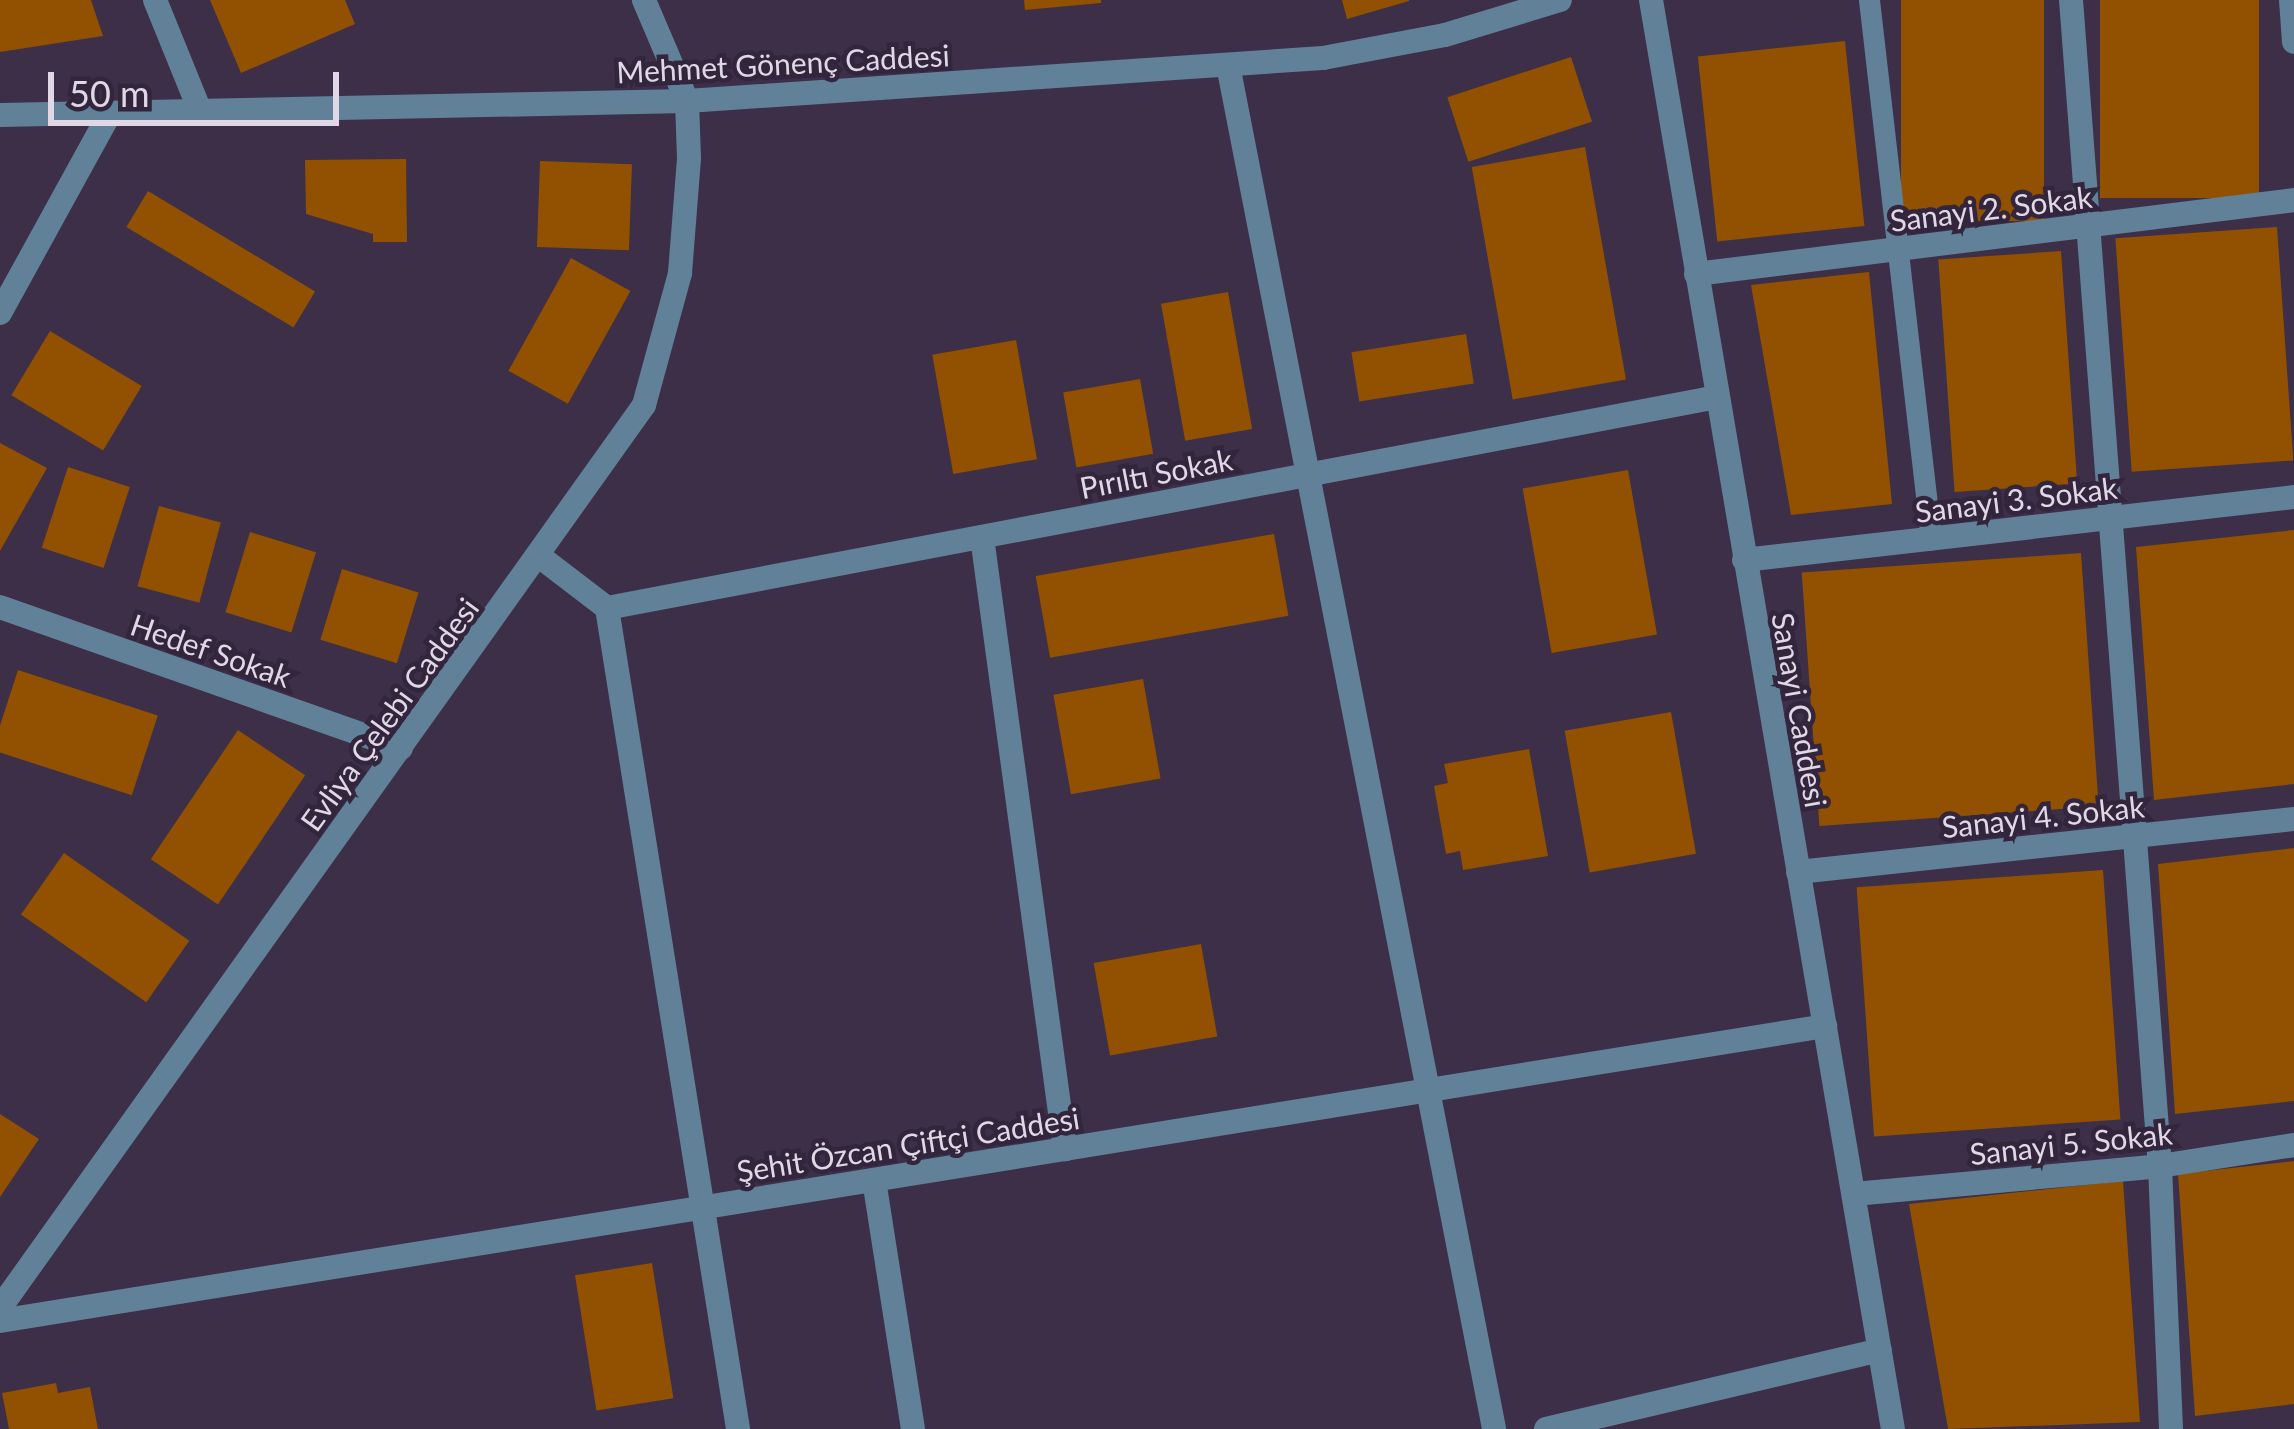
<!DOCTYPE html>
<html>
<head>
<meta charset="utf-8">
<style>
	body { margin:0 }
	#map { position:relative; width:2294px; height:1429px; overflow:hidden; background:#3c2f47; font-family:Lato,sans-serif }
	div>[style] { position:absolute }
	.building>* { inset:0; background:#915100; transform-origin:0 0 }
	.lane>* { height:21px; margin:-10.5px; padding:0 10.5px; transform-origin:10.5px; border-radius:10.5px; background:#618199 }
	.street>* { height:24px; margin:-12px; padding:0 12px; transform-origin:12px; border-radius:12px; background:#618199 }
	span { translate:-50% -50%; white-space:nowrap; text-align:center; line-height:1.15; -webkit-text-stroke:9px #32253c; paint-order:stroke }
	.street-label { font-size:30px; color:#e0d8e7 }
	.scale { position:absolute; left:48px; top:72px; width:291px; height:54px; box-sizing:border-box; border:6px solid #e0d8e7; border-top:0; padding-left:15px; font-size:36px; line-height:42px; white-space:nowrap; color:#e0d8e7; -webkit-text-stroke:9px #32253c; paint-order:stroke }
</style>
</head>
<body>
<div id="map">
	<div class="building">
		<i style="clip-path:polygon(0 0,91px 0,103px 36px,0 52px)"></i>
		<i style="clip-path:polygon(210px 0,345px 0,355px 24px,241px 73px)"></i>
		<i style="clip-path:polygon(1024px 0,1101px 0,1101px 3px,1025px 10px)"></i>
		<i style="clip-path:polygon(1342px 0,1409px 0,1409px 1px,1347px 19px)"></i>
		<i style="left:1901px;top:0;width:143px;height:221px"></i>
		<i style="left:2100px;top:0;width:159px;height:198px"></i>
		<i style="left:1845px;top:41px;width:186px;height:148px;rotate:84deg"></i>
		<i style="left:1571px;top:57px;width:68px;height:130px;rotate:72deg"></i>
		<i style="left:1585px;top:147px;width:236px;height:115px;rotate:80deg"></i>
		<i style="clip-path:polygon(406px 159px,407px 242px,373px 242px,373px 234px,306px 214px,305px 160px)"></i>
		<i style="left:540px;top:161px;width:92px;height:86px;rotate:2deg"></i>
		<i style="left:148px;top:191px;width:195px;height:42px;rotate:31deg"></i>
		<i style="left:2277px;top:227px;width:234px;height:162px;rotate:86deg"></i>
		<i style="left:2061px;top:251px;width:233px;height:123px;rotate:86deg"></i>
		<i style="left:571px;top:258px;width:68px;height:129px;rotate:29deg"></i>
		<i style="clip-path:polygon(1869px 272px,1892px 504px,1791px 515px,1751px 285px)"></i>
		<i style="left:1228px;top:292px;width:139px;height:68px;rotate:80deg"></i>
		<i style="left:50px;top:331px;width:107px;height:75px;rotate:31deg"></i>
		<i style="left:1466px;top:334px;width:50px;height:116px;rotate:81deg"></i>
		<i style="left:1016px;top:340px;width:121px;height:85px;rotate:80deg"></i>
		<i style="left:1140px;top:379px;width:76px;height:78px;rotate:80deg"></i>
		<i style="clip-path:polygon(0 443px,47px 468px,0 551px)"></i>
		<i style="left:68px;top:467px;width:65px;height:85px;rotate:18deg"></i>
		<i style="left:1628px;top:470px;width:167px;height:107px;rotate:80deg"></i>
		<i style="left:159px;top:506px;width:64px;height:83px;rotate:15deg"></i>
		<i style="clip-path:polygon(2294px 530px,2294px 784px,2154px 800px,2136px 547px)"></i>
		<i style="left:250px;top:532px;width:69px;height:84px;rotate:17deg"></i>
		<i style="left:1274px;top:534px;width:83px;height:242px;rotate:80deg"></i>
		<i style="left:2081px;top:553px;width:254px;height:280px;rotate:86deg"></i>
		<i style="left:342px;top:569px;width:80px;height:74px;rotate:17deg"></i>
		<i style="left:18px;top:670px;width:147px;height:84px;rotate:18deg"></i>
		<i style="left:1143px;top:679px;width:101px;height:91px;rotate:80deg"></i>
		<i style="left:1671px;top:712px;width:144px;height:108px;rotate:80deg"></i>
		<i style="left:238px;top:730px;width:81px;height:156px;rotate:34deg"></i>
		<i style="clip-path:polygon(1529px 749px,1548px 856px,1463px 870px,1460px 851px,1446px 854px,1434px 786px,1448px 783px,1444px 764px)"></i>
		<i style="clip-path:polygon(2294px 848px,2294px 1101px,2175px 1114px,2158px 864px)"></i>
		<i style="left:64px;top:853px;width:153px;height:75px;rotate:35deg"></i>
		<i style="left:2103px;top:870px;width:250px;height:247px;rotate:86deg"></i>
		<i style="left:1201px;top:944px;width:94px;height:109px;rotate:80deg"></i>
		<i style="clip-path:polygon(0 1114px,39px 1139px,0 1197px)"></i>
		<i style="clip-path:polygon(2294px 1161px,2294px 1404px,2195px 1416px,2178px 1174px)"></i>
		<i style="clip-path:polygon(2123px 1181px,2140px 1422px,1948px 1429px,1909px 1204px)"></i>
		<i style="left:652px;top:1263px;width:137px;height:78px;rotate:81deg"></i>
		<i style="clip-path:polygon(56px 1383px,58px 1393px,90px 1387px,98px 1429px,9px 1429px,2px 1393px)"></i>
	</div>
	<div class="lane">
		<i style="left:1869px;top:0;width:543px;rotate:83.44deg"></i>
	</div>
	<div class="street">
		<i style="left:155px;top:0;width:120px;rotate:67.9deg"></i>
		<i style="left:1651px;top:0;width:1449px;rotate:80.39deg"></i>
		<i style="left:2071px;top:0;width:1169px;rotate:85.64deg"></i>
		<i style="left:2160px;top:1166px;width:263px;rotate:87.6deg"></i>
		<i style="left:2291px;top:0;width:42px;rotate:85.9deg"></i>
		<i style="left:1228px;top:65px;width:1390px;rotate:78.96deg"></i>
		<i style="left:0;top:115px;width:687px;rotate:-1.17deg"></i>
		<i style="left:687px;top:101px;width:637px;rotate:-3.87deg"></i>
		<i style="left:1323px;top:58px;width:124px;rotate:-10.7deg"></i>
		<i style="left:1445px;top:35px;width:120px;rotate:-16.9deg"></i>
		<i style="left:1696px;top:274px;width:603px;rotate:-7.05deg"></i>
		<i style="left:0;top:313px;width:228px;rotate:-61.2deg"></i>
		<i style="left:982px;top:537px;width:618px;rotate:82.28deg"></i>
		<i style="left:539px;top:556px;width:86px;rotate:37.4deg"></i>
		<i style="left:607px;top:608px;width:831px;rotate:80.93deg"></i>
		<i style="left:1744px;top:560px;width:554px;rotate:-6.53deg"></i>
		<i style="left:0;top:607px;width:425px;rotate:19.4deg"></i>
		<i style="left:607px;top:608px;width:1130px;rotate:-10.76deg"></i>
		<i style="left:1798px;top:872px;width:499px;rotate:-6.1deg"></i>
		<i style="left:874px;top:1180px;width:252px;rotate:81.1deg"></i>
		<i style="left:1854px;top:1194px;width:307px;rotate:-5.2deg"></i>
		<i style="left:2160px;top:1166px;width:136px;rotate:-8.9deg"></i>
		<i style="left:0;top:1308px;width:1109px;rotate:-54.5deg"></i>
		<i style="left:644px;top:405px;width:137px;rotate:-74.7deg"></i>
		<i style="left:680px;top:273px;width:115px;rotate:-85.5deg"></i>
		<i style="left:689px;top:158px;width:57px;rotate:-92deg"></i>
		<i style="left:687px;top:101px;width:110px;rotate:-113.1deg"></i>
		<i style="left:0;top:1321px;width:1849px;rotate:-9.18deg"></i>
		<i style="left:1546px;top:1429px;width:343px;rotate:-13.3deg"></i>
	</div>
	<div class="street-label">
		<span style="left:783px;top:63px;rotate:-3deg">Mehmet Gönenç Caddesi</span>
		<span style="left:1991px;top:208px;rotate:-7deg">Sanayi 2. Sokak</span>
		<span style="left:1156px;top:473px;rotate:-11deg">Pırıltı Sokak</span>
		<span style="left:2016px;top:499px;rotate:-7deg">Sanayi 3. Sokak</span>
		<span style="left:211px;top:650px;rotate:19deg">Hedef Sokak</span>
		<span style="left:1800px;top:710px;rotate:80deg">Sanayi Caddesi</span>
		<span style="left:389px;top:714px;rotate:-54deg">Evliya Çelebi Caddesi</span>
		<span style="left:2043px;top:816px;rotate:-6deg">Sanayi 4. Sokak</span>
		<span style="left:2071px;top:1143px;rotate:-6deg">Sanayi 5. Sokak</span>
		<span style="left:908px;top:1144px;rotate:-9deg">Şehit Özcan Çiftçi Caddesi</span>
	</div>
	<div class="scale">50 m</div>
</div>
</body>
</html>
